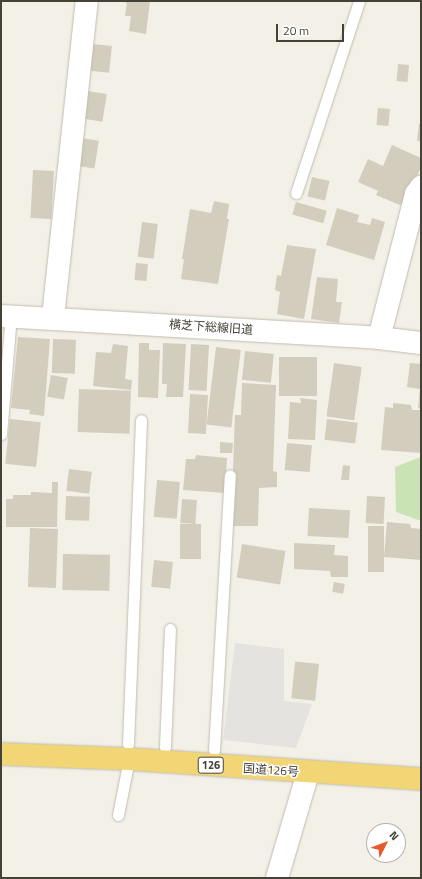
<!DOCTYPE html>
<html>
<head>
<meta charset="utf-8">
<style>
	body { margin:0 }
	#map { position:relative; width:422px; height:879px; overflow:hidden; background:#f3f0e8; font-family:"Titillium Web","Noto Sans JP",sans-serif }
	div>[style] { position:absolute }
	.green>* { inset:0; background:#c9e3b4 }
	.parking>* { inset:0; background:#e4e3df }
	.building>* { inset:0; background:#d3cdbe; transform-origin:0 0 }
	.roads { filter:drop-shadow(0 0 1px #c0bcae) drop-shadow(0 0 1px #c0bcae) }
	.lane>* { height:11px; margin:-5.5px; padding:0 5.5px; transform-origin:5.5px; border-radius:5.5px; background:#fff }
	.street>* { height:22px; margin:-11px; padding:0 11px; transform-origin:11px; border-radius:11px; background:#fff }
	.highway>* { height:22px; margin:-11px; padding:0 11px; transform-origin:11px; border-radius:11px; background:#f2d574 }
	span { translate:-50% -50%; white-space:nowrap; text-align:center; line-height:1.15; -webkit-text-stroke:3px #fff; paint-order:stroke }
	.shield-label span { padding:1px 3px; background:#fff; border:1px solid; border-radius:3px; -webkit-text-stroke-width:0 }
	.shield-label { font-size:11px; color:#454137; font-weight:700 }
	.street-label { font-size:12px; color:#454137 }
	.frame { position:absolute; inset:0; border:2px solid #454137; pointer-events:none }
	.north { position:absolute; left:366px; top:823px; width:40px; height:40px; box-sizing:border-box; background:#fff; border:1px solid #b5b3af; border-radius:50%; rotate:48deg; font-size:11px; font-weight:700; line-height:16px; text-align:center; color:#454137 }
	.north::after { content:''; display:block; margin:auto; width:14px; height:18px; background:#e85a2a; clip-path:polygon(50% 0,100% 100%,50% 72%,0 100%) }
	.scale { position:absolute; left:276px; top:24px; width:68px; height:18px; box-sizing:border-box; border:2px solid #454137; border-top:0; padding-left:5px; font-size:12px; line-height:14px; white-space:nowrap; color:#454137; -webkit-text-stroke:3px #fff; paint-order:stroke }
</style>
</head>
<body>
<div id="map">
	<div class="green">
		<i style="clip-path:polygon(421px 457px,421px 521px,396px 512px,395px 467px)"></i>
	</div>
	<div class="parking">
		<i style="clip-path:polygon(235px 643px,284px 649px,284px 701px,312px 704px,296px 748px,223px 740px)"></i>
	</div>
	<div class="building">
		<i style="clip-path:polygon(121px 1px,150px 1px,146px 34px,129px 31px,131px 16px,125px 16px,127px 3px)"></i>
		<i style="left:93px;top:44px;width:19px;height:27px;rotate:6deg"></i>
		<i style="left:398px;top:64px;width:11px;height:17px;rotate:5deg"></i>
		<i style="left:88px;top:91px;width:19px;height:28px;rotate:9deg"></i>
		<i style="left:378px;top:108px;width:12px;height:17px;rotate:5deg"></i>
		<i style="clip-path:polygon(419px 124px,421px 124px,421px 141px,417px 141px)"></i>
		<i style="left:81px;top:138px;width:18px;height:28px;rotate:9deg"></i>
		<i style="clip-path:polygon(392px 145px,421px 158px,421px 167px,405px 204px,402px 203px,400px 205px,376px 195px,378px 191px,358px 182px,368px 159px,383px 166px)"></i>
		<i style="left:33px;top:170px;width:21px;height:48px;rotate:3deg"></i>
		<i style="left:312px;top:177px;width:18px;height:20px;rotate:13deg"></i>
		<i style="clip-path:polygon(214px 201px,229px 204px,227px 219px,229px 219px,218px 284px,181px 279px,184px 259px,182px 259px,190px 209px,211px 213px)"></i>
		<i style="left:296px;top:202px;width:32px;height:13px;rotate:16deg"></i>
		<i style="clip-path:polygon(337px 208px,359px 215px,357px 222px,370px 225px,372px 218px,385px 222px,374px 260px,326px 245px)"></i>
		<i style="left:142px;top:222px;width:16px;height:35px;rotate:7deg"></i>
		<i style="clip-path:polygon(287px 245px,316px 249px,304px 319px,277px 314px,280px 292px,275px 290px,277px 275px,281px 276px)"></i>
		<i style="left:136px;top:263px;width:12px;height:17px;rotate:5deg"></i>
		<i style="clip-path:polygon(317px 277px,338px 279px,336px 302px,342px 302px,339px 323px,311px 319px)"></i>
		<i style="clip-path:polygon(18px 337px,50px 339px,44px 416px,29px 414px,30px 410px,11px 408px)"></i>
		<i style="left:53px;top:339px;width:23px;height:34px;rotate:2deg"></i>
		<i style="clip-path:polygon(139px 343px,149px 343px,149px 350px,160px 350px,158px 398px,138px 397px)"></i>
		<i style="clip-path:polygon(163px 343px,186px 344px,183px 397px,166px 397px,167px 384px,162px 384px)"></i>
		<i style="clip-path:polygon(113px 344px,128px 346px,125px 379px,132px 380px,131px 390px,93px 386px,96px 352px,111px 353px)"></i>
		<i style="left:191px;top:344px;width:18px;height:46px;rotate:3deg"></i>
		<i style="left:216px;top:347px;width:25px;height:78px;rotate:7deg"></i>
		<i style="left:245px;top:351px;width:29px;height:29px;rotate:6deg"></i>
		<i style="left:317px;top:357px;width:39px;height:38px;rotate:90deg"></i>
		<i style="left:334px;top:363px;width:28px;height:54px;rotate:8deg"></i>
		<i style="clip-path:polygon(410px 363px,421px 364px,421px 409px,418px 408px,420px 389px,407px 387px)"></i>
		<i style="left:51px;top:375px;width:17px;height:22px;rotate:10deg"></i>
		<i style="clip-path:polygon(242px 383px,276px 385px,273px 471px,277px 472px,277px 487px,259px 488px,258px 526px,231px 526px,235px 415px,241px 415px)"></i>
		<i style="left:79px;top:389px;width:52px;height:43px;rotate:2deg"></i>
		<i style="left:190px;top:394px;width:18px;height:39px;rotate:3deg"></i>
		<i style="clip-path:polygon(300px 398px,317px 400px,315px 440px,288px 439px,290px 402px,301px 403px)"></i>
		<i style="clip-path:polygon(393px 403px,411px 405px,412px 410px,421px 410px,421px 453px,381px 450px,385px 407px,393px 408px)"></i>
		<i style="left:10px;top:419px;width:31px;height:45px;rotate:6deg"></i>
		<i style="left:327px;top:419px;width:31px;height:21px;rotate:7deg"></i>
		<i style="clip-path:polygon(220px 442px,233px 443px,232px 453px,220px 453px)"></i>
		<i style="left:287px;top:443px;width:25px;height:27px;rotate:5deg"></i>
		<i style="clip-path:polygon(196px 455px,227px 458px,225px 493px,183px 490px,186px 459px,195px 459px)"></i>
		<i style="clip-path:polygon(343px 465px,350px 466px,349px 480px,341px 480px)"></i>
		<i style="left:69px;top:469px;width:23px;height:22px;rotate:7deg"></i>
		<i style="left:157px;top:480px;width:23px;height:37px;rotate:5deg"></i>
		<i style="clip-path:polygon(52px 482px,58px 482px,57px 527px,6px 527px,6px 499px,13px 499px,13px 495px,31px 495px,31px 492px,52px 493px)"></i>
		<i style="left:66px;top:496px;width:24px;height:24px;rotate:2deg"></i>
		<i style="left:367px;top:496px;width:18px;height:27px;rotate:3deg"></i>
		<i style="left:182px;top:499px;width:15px;height:24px;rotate:4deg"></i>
		<i style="left:309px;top:508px;width:41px;height:28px;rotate:3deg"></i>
		<i style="clip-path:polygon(387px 522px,410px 524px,411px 528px,421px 529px,421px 560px,384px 557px)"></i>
		<i style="left:180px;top:524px;width:21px;height:35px"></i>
		<i style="left:368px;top:526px;width:16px;height:46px"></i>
		<i style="left:30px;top:528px;width:28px;height:59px;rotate:2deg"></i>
		<i style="clip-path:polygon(294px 543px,335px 545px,334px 555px,348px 556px,348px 577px,331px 577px,330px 571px,294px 569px)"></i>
		<i style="left:242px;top:544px;width:44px;height:34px;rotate:9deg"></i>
		<i style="left:63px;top:554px;width:47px;height:36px;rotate:1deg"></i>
		<i style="left:154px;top:560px;width:19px;height:27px;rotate:6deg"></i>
		<i style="left:334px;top:582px;width:11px;height:10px;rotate:10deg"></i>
		<i style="left:319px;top:664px;width:37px;height:24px;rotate:96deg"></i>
	</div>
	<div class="roads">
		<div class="lane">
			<i style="left:296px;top:193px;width:202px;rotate:-71.8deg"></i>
			<i style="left:1px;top:434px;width:118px;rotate:-85.2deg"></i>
			<i style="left:128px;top:744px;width:324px;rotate:-87.7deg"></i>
			<i style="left:165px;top:747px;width:118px;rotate:-87.6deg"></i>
			<i style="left:214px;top:750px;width:275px;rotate:-86.7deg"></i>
			<i style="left:118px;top:815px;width:57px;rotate:-78.9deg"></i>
		</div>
		<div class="street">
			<i style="left:1px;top:316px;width:379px;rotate:3.3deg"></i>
			<i style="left:379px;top:338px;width:42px;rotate:6.8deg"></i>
			<i style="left:53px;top:317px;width:318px;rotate:-83.9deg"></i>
			<i style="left:379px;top:338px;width:149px;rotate:-75.6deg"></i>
			<i style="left:416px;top:194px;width:9px;rotate:-54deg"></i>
			<i style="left:277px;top:878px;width:109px;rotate:-73.6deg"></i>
		</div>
		<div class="highway">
			<i style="left:1px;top:754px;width:128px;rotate:2.2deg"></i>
			<i style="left:129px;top:759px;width:293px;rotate:3.9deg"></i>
		</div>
	</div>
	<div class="shield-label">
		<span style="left:211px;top:765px">126</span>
	</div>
	<div class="street-label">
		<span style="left:211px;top:327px;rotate:4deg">横芝下総線旧道</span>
		<span style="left:271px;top:770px;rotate:4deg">国道126号</span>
	</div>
	<div class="frame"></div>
	<div class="north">N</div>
	<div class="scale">20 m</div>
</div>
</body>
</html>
